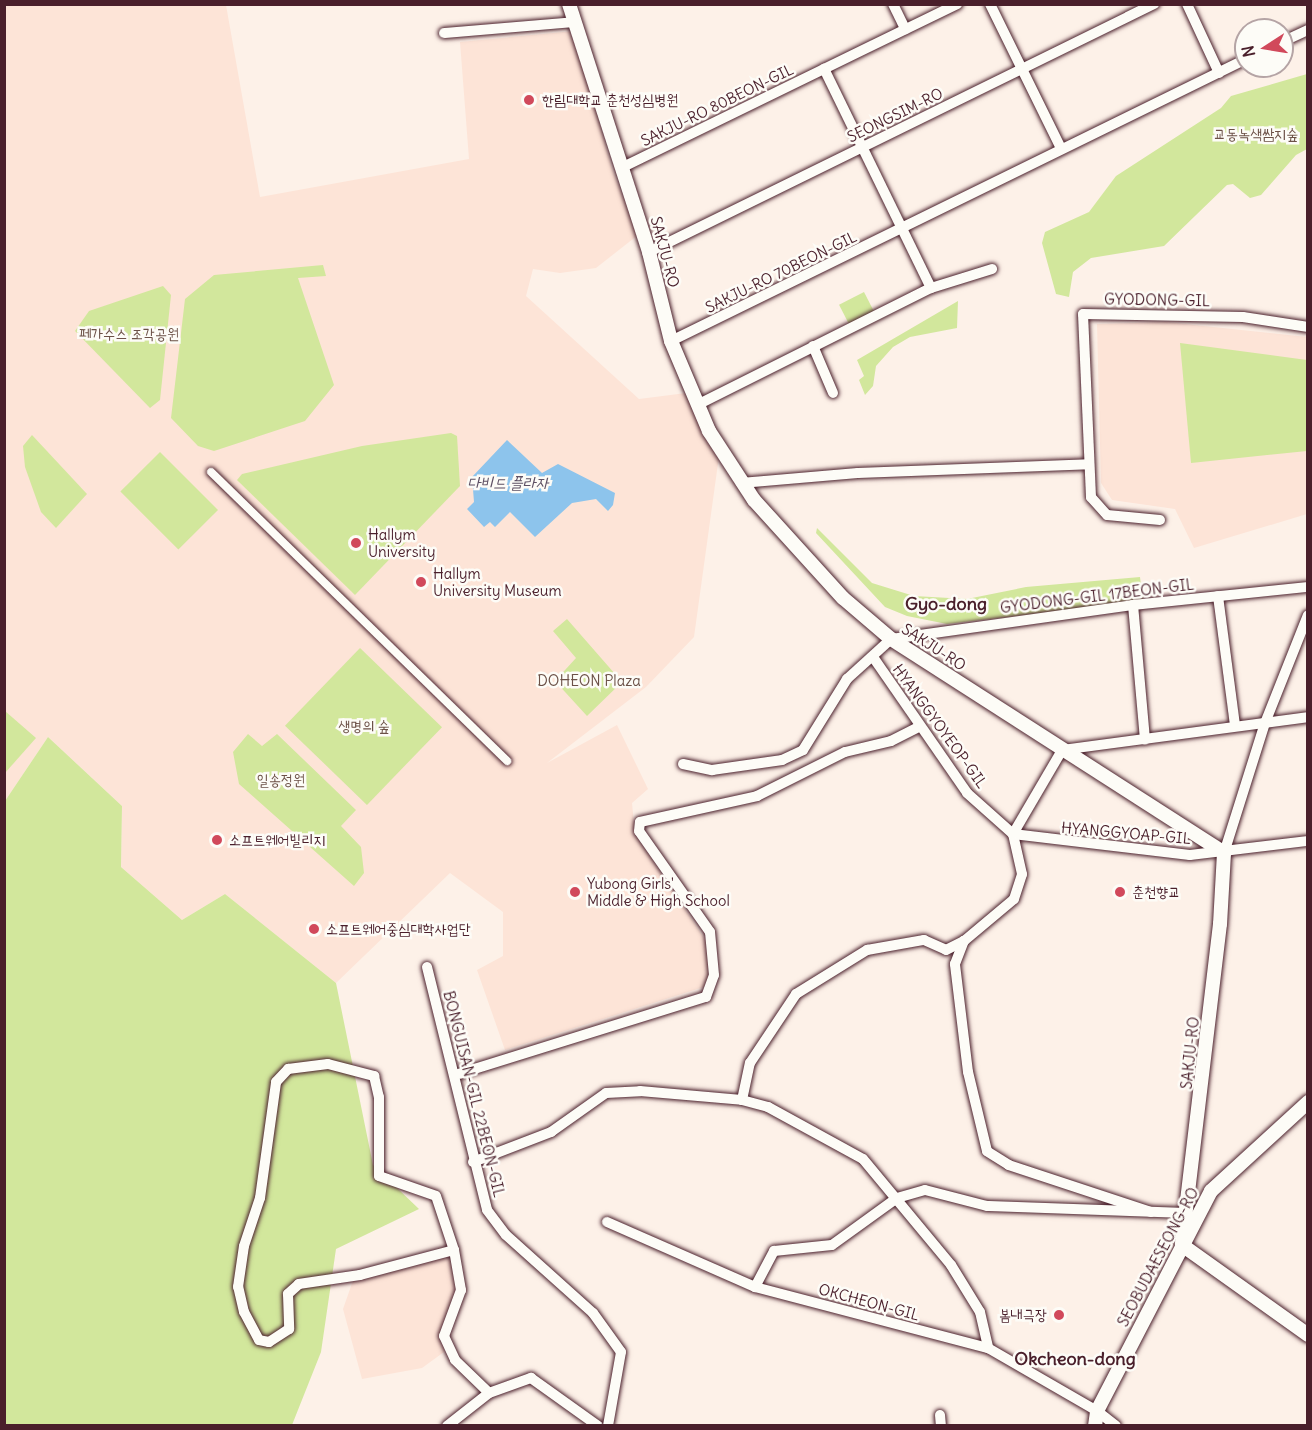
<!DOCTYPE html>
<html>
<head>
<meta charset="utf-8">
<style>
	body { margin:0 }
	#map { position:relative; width:1312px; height:1430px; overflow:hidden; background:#fdf1e8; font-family:Delius,"Poor Story",sans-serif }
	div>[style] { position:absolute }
	.built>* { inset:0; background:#fde4d7 }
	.green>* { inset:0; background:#d2e79c; transform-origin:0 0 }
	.water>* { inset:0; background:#8dc4ec }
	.roads { filter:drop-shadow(0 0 2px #4a1f2b) drop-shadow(0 0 2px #4a1f2b) }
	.pedestrian>* { height:8px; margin:-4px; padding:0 4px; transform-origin:4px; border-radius:4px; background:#fdfcf7 }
	.minor>* { height:10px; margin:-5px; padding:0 5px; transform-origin:5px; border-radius:5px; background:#fdfcf7 }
	.tertiary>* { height:14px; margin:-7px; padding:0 7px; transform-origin:7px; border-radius:7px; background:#fdfcf7 }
	.dots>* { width:16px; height:16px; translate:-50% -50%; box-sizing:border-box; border:3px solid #fdfcf7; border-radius:50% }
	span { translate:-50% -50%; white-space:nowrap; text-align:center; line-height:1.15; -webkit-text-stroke:5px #fdfcf7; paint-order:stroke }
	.poi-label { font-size:15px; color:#4a1f2b }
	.left { translate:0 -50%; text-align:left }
	.right { translate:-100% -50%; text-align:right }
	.street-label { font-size:15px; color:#4a1f2b }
	.park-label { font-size:15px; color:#6c5147 }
	.water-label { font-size:16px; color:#5e5165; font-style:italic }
	.quarter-label { font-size:18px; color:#4a1f2b; font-weight:700 }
	.frame { position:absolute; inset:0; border:6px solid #4a1f2b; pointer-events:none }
	.north { position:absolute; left:1234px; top:18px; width:60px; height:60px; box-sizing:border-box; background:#fdfcf7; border:2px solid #b5a4a5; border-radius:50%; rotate:258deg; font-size:16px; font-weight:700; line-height:24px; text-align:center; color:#4a1f2b }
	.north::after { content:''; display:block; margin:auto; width:21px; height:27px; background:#d1495b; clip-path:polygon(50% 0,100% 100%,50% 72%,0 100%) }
</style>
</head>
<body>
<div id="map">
	<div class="built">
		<i style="clip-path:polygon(5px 5px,226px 5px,260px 197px,469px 159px,460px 42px,574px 31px,612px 169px,638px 235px,596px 268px,560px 273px,533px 269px,526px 296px,639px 399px,694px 392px,720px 449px,694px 637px,646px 687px,547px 763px,617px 725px,648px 789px,632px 803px,635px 834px,706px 941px,710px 985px,505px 1050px,477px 970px,503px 956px,503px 912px,450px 873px,336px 983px,225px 894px,182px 920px,121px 867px,122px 806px,48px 737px,5px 801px)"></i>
		<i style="clip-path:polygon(1166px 322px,1307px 337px,1307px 514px,1194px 548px,1175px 509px,1112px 500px,1101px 483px,1097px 324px)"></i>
		<i style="clip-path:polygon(454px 1250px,461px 1290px,444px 1336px,444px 1352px,422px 1368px,362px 1379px,343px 1309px,356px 1272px)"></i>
	</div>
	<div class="green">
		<i style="clip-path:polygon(1307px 74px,1307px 149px,1296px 155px,1261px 195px,1250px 198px,1233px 184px,1227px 185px,1164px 246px,1091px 258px,1073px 272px,1069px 297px,1056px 294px,1042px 243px,1045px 232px,1089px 212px,1116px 176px,1221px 108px,1231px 96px)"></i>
		<i style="clip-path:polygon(323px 265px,326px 276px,298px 278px,334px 385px,305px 421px,214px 451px,198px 446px,171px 418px,185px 299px,214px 275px)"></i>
		<i style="clip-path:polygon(163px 286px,171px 295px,160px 400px,150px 408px,75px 331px,89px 311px)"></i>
		<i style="left:864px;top:292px;width:22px;height:28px;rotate:63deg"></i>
		<i style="clip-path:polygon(958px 301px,957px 328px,910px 337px,893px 347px,876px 366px,873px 386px,865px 395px,859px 380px,864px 376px,857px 360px)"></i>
		<i style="clip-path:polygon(1180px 343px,1307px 360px,1307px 451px,1191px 463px)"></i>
		<i style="clip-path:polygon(451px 433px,457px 436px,460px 486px,355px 595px,237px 480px,242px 474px,362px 446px)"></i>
		<i style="clip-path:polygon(32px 435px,87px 494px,56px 528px,41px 512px,25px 467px,23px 446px)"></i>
		<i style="left:160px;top:452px;width:82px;height:56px;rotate:45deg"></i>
		<i style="clip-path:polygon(817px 528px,872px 583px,914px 596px,967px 599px,1026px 587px,1140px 577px,1143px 601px,947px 624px,907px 616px,885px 607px,816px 533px)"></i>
		<i style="clip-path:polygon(567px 619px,622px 682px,587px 716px,555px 681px,576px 658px,553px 631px)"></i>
		<i style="left:360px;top:648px;width:114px;height:108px;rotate:44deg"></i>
		<i style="clip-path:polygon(5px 711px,36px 738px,5px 773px)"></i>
		<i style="clip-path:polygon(248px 734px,262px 746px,277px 734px,356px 810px,341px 826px,361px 847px,364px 873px,354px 886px,239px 784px,233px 752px)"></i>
		<i style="clip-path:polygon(48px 737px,122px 806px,121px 867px,182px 920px,225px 894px,336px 983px,373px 1165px,419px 1209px,336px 1249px,321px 1352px,292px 1425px,5px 1426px,5px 801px)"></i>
	</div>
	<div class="water">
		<i style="clip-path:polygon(507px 440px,542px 473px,558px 464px,615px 493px,613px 505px,608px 511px,596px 499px,572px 503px,535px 537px,510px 512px,495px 527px,490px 522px,484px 527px,467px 509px,474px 502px,472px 477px)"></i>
	</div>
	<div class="roads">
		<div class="pedestrian">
			<i style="left:211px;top:472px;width:414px;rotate:44.3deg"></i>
		</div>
		<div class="minor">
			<i style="left:893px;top:4px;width:28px;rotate:64deg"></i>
			<i style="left:990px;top:4px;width:161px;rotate:63.8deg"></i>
			<i style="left:1187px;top:4px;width:76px;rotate:65.1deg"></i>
			<i style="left:444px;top:33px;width:131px;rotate:-4.8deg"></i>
			<i style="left:1282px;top:42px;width:29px;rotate:-25deg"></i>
			<i style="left:623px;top:167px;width:372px;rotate:-26deg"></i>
			<i style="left:649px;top:252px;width:563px;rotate:-26.16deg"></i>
			<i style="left:931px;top:288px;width:64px;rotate:-17.3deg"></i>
			<i style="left:671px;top:341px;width:640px;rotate:-26.12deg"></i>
			<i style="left:813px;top:346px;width:51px;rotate:66.9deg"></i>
			<i style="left:699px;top:404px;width:259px;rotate:-26.6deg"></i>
			<i style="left:931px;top:288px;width:244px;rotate:-116deg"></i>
			<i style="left:741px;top:483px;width:117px;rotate:-4.9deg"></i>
			<i style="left:858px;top:473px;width:231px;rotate:-2.2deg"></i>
			<i style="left:1160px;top:520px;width:53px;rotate:-174.6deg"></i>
			<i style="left:1107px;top:515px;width:24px;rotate:-132deg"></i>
			<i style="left:1091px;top:497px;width:183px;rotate:-92.5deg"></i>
			<i style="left:1083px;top:314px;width:160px;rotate:1.1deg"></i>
			<i style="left:1243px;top:317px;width:66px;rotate:8.7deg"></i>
			<i style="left:1218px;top:596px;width:130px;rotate:82.5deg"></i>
			<i style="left:1133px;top:605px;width:135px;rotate:84.9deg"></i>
			<i style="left:873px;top:657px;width:165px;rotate:55.3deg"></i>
			<i style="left:967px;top:793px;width:62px;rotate:41.7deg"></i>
			<i style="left:1013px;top:834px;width:178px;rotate:6.8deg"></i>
			<i style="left:1190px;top:855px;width:119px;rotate:-6.8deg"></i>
			<i style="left:683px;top:764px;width:30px;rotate:12deg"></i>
			<i style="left:712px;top:770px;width:71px;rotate:-8.1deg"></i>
			<i style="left:782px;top:760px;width:23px;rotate:-25deg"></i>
			<i style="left:803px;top:750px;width:84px;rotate:-58.2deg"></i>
			<i style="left:847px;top:679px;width:59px;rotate:-42.3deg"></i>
			<i style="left:891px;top:639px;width:244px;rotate:-8deg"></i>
			<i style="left:1133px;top:605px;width:176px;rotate:-5.9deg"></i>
			<i style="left:1224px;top:853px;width:136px;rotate:-72.5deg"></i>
			<i style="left:1265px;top:723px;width:116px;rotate:-68.3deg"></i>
			<i style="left:427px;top:967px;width:250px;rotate:76.1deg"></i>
			<i style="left:487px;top:1210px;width:31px;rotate:53deg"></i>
			<i style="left:506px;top:1235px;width:117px;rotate:41.9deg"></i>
			<i style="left:593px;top:1313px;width:48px;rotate:54.3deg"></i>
			<i style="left:621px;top:1352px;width:75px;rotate:100deg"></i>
			<i style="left:455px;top:1075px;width:263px;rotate:-17.3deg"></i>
			<i style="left:706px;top:997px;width:23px;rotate:-70deg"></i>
			<i style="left:714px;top:975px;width:43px;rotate:-95.3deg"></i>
			<i style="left:710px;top:932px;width:123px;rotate:-125.1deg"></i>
			<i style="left:639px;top:831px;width:9px;rotate:-84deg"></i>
			<i style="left:640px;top:822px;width:120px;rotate:-12.5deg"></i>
			<i style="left:757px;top:796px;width:98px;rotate:-26.6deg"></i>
			<i style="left:845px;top:752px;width:47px;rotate:-13.4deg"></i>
			<i style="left:891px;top:741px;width:31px;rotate:-27deg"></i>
			<i style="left:742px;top:1100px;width:38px;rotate:-78deg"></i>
			<i style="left:750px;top:1063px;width:83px;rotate:-56.3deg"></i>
			<i style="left:796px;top:994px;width:84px;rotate:-31.8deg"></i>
			<i style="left:867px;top:950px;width:58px;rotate:-10deg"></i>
			<i style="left:924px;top:940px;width:24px;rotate:24deg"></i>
			<i style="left:946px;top:950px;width:20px;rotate:-27deg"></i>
			<i style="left:473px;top:1162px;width:84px;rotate:-21deg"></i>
			<i style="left:551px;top:1132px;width:67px;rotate:-35.3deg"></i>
			<i style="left:606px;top:1093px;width:34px;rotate:-3deg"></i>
			<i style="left:640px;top:1091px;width:102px;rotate:5deg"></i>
			<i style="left:742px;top:1100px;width:27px;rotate:15deg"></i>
			<i style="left:768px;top:1107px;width:108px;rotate:28.7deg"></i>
			<i style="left:863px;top:1159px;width:138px;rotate:50.3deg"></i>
			<i style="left:951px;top:1265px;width:55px;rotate:58.3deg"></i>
			<i style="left:980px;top:1312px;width:37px;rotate:77deg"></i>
			<i style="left:1151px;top:1212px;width:150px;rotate:-161.7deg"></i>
			<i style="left:1009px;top:1165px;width:26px;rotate:-148deg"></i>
			<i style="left:987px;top:1151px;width:81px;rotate:-103.5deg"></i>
			<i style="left:968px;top:1072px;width:109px;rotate:-96.9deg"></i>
			<i style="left:955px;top:964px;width:25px;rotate:-69deg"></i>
			<i style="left:964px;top:941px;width:65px;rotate:-40deg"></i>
			<i style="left:1014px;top:899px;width:26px;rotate:-72deg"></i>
			<i style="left:1022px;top:874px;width:41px;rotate:-102.7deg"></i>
			<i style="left:1013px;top:834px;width:97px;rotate:-59.7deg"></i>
			<i style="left:1062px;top:750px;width:248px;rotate:-7.6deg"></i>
			<i style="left:607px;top:1222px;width:162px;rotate:23.7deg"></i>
			<i style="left:755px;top:1287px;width:241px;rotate:14.7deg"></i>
			<i style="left:988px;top:1348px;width:126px;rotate:30deg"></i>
			<i style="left:1097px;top:1411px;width:24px;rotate:38deg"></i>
			<i style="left:454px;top:1250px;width:97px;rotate:165.1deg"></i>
			<i style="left:360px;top:1275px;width:62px;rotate:171.6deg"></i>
			<i style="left:299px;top:1284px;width:15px;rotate:138deg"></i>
			<i style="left:288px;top:1294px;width:35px;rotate:88deg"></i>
			<i style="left:289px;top:1329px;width:24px;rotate:147deg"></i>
			<i style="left:269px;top:1342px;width:10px;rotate:-169deg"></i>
			<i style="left:259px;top:1340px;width:32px;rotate:-118deg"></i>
			<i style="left:244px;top:1312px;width:26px;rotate:-103deg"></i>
			<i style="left:238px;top:1287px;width:41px;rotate:-81.7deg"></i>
			<i style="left:244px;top:1246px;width:51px;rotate:-71.6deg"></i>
			<i style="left:260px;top:1198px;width:117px;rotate:-82.1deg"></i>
			<i style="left:276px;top:1082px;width:18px;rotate:-47deg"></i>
			<i style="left:288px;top:1069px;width:40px;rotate:-7.1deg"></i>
			<i style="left:328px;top:1064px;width:48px;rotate:14.6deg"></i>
			<i style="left:374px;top:1076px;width:22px;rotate:77deg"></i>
			<i style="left:379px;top:1097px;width:79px;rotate:90deg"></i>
			<i style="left:379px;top:1176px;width:60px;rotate:19.3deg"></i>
			<i style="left:436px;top:1196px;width:57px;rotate:71.6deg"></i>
			<i style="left:454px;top:1250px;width:41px;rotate:80.1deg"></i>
			<i style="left:461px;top:1290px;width:49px;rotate:110.3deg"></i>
			<i style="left:444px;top:1336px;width:26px;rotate:65deg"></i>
			<i style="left:455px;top:1360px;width:47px;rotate:44.1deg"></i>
			<i style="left:755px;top:1287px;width:41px;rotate:-62.2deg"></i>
			<i style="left:774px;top:1251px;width:58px;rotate:-5.9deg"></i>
			<i style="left:832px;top:1245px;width:80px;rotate:-35.9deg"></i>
			<i style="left:897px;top:1198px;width:29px;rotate:-16deg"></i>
			<i style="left:925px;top:1190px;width:64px;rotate:14.5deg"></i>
			<i style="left:987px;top:1206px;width:201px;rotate:2deg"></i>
			<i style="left:940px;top:1415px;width:11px;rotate:85deg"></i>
			<i style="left:447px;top:1426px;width:53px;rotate:-38.2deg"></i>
			<i style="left:489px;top:1393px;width:45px;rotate:-19.7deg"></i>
			<i style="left:531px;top:1378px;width:82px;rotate:35.6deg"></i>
		</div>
		<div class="tertiary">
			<i style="left:569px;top:4px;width:261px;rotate:72.1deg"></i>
			<i style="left:649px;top:252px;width:92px;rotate:76.1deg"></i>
			<i style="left:671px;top:341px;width:98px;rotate:67.1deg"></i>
			<i style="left:709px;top:431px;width:82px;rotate:56.9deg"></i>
			<i style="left:754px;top:500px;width:132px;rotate:47.8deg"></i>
			<i style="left:843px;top:598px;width:63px;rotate:40.5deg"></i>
			<i style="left:891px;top:639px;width:396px;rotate:32.7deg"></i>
			<i style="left:1224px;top:853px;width:71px;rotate:93.2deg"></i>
			<i style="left:1220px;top:924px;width:323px;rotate:96.8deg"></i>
			<i style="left:1182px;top:1245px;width:155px;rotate:35.5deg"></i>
			<i style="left:1095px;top:1426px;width:15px;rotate:-82deg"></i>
			<i style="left:1097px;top:1411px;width:248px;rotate:-62.6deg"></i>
			<i style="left:1211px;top:1191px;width:132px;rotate:-42.5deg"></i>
		</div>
	</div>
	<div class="dots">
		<i style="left:529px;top:100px;background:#d1495b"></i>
		<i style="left:356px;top:543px;background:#d1495b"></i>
		<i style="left:421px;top:582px;background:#d1495b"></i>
		<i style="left:217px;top:840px;background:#d1495b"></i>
		<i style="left:575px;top:892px;background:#d1495b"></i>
		<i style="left:1120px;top:892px;background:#d1495b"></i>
		<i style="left:314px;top:929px;background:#d1495b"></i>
		<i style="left:1059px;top:1315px;background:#d1495b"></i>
	</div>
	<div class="poi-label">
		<span class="left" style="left:542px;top:100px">한림대학교 춘천성심병원</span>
		<span class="left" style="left:368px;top:543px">Hallym<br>University</span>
		<span class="left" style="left:433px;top:582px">Hallym<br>University Museum</span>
		<span class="left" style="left:229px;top:840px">소프트웨어빌리지</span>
		<span class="left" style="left:587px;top:892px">Yubong Girls'<br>Middle &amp; High School</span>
		<span class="left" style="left:1132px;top:892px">춘천향교</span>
		<span class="left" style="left:326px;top:929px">소프트웨어중심대학사업단</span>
		<span class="right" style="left:1047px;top:1315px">봄내극장</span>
	</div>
	<div class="street-label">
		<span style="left:717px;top:105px;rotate:-26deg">SAKJU-RO 80BEON-GIL</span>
		<span style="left:895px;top:115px;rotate:-26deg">SEONGSIM-RO</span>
		<span style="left:665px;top:252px;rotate:75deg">SAKJU-RO</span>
		<span style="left:781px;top:272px;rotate:-26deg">SAKJU-RO 70BEON-GIL</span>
		<span style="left:1157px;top:300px;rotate:1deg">GYODONG-GIL</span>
		<span style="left:1097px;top:596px;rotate:-7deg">GYODONG-GIL 17BEON-GIL</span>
		<span style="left:934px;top:647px;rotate:33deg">SAKJU-RO</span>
		<span style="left:940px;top:726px;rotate:54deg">HYANGGYOYEOP-GIL</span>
		<span style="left:1126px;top:833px;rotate:5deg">HYANGGYOAP-GIL</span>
		<span style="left:1190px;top:1053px;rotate:-84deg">SAKJU-RO</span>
		<span style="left:474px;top:1094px;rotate:76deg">BONGUISAN-GIL 22BEON-GIL</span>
		<span style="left:1158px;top:1257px;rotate:-62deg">SEOBUDAESEONG-RO</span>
		<span style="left:869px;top:1302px;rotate:15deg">OKCHEON-GIL</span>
	</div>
	<div class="park-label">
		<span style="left:1256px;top:134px">교동녹색쌈지숲</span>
		<span style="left:129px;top:334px">페가수스 조각공원</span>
		<span style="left:589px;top:681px">DOHEON Plaza</span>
		<span style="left:364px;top:726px">생명의 숲</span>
		<span style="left:281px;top:780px">일송정원</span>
	</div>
	<div class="water-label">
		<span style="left:508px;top:482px">다비드 플라자</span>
	</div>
	<div class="quarter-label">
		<span style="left:946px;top:604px">Gyo-dong</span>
		<span style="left:1075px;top:1359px">Okcheon-dong</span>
	</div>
	<div class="frame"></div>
	<div class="north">N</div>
</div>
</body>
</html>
